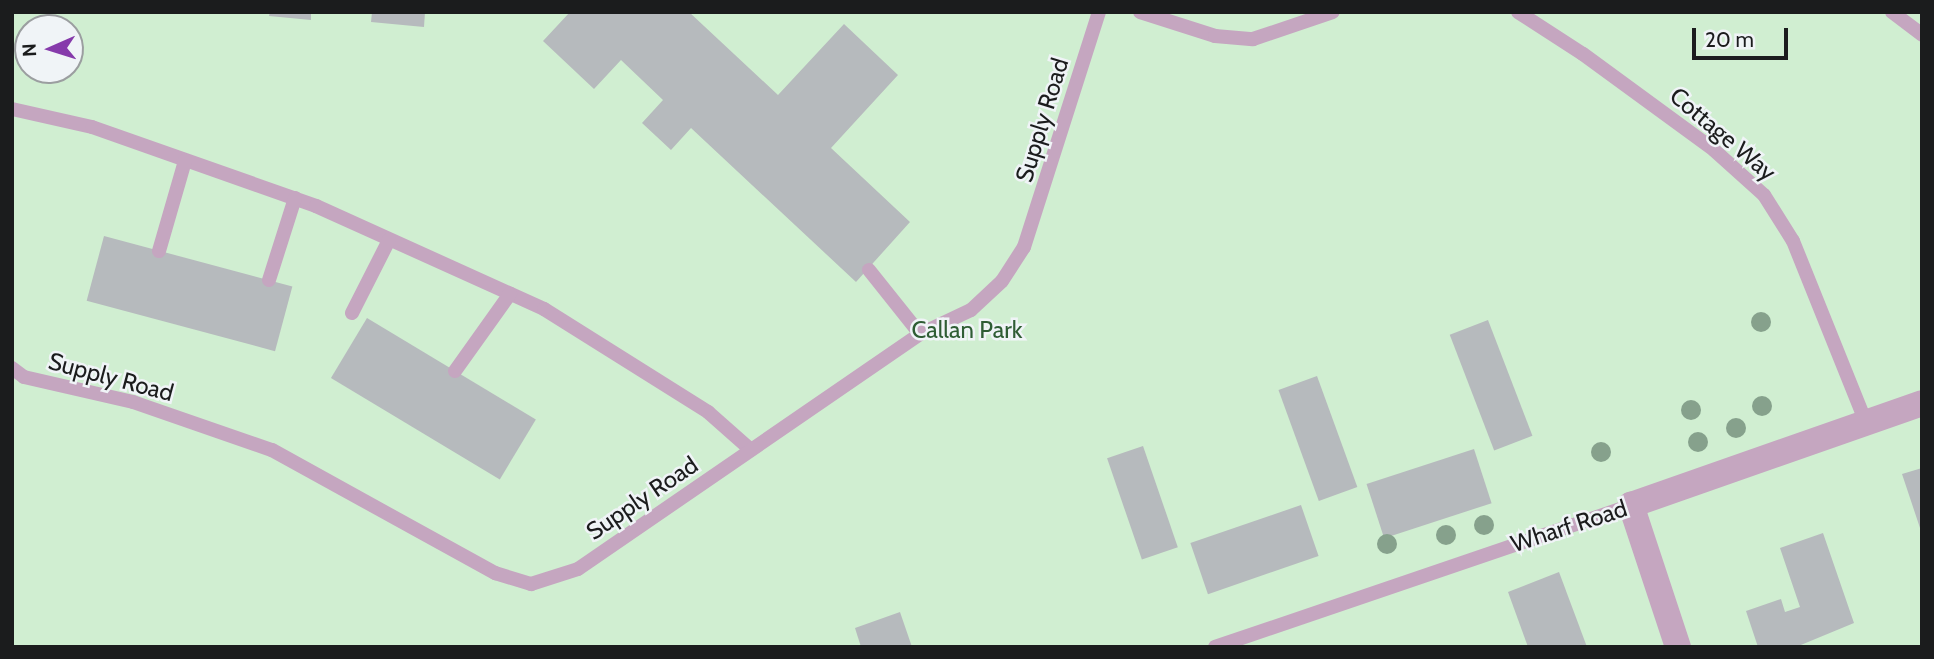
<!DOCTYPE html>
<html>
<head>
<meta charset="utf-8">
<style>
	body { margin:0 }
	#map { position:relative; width:1934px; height:659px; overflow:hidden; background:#f0f4f7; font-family:Cabin,sans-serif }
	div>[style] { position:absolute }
	.green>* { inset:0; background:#d0eed1 }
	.building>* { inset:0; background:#b6babd; transform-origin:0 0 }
	.service>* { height:14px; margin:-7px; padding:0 7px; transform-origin:7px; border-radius:7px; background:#c5a6c0 }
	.minor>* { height:26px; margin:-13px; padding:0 13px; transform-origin:13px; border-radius:13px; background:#c5a6c0 }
	.trees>* { width:20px; height:20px; margin:-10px; border-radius:50%; background:#86a18c }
	span { translate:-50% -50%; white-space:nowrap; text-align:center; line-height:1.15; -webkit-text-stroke:5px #f0f4f7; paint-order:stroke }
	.street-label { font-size:24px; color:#1b1c1d }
	.park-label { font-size:24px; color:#2f5d34 }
	.frame { position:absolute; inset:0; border:14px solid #1b1c1d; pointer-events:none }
	.north { position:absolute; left:14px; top:14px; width:70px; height:70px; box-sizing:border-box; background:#f0f4f7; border:2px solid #9b9ea0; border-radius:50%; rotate:267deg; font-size:19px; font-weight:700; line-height:28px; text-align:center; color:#1b1c1d }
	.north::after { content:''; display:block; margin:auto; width:24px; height:32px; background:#863aab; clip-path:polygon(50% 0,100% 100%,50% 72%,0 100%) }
	.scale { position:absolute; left:1692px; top:28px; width:96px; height:32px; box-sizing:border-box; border:4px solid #1b1c1d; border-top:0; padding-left:9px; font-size:21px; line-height:24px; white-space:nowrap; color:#1b1c1d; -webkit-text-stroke:5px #f0f4f7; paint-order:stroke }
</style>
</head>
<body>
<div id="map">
	<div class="green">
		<i style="clip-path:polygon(evenodd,12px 12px,1922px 12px,1922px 647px,12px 647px,12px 12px,28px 28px,70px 28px,70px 70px,28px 70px,28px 28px)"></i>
	</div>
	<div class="building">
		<i style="clip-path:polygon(270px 12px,311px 12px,311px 20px,269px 16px)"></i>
		<i style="clip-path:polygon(372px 12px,425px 12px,424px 27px,371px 22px)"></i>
		<i style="clip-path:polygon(570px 12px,689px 12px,778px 95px,844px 24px,898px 75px,831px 148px,910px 222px,856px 282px,691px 128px,671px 150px,642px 123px,663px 100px,621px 60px,594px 89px,543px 41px)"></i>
		<i style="left:104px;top:236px;width:195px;height:67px;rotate:15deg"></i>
		<i style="left:367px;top:318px;width:197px;height:70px;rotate:31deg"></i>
		<i style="left:1488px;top:320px;width:124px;height:41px;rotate:69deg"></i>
		<i style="left:1317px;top:376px;width:118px;height:41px;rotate:70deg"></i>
		<i style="left:1143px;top:446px;width:107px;height:38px;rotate:71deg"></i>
		<i style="left:1474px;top:449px;width:57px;height:113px;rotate:72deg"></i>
		<i style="clip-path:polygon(1922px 468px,1922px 531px,1921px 531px,1902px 474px)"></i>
		<i style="left:1301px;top:505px;width:54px;height:117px;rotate:71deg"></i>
		<i style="clip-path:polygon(1823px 533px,1854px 623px,1796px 647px,1758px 647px,1746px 611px,1781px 599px,1785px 612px,1800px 607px,1780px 548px)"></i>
		<i style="clip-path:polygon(1559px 572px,1587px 647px,1528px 647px,1508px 592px)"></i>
		<i style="clip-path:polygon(900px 612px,912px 647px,861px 647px,855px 628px)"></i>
	</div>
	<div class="service">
		<i style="left:1140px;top:12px;width:79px;rotate:17.7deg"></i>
		<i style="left:1215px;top:36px;width:38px;rotate:5deg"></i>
		<i style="left:1253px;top:39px;width:84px;rotate:-18.6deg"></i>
		<i style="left:1518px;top:12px;width:77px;rotate:32.9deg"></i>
		<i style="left:1583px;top:54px;width:162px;rotate:36.2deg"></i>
		<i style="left:1714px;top:150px;width:67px;rotate:42deg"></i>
		<i style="left:1764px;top:195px;width:54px;rotate:57.8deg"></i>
		<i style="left:1793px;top:241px;width:196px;rotate:68.1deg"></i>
		<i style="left:1892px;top:12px;width:38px;rotate:37deg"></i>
		<i style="left:12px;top:109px;width:82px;rotate:12.7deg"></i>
		<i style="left:92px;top:127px;width:238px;rotate:19.4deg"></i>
		<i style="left:316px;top:206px;width:250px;rotate:24.3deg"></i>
		<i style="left:544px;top:309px;width:194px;rotate:32.1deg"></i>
		<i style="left:708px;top:412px;width:57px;rotate:41.5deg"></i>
		<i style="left:159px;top:251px;width:94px;rotate:-73.9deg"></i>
		<i style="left:869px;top:270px;width:82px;rotate:51.4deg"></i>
		<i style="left:269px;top:280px;width:86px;rotate:-72.4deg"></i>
		<i style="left:352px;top:313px;width:82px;rotate:-63.1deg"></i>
		<i style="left:12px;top:368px;width:15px;rotate:37deg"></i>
		<i style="left:24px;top:377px;width:112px;rotate:12.9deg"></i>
		<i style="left:133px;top:402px;width:147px;rotate:19.1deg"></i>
		<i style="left:272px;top:450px;width:255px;rotate:28.9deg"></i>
		<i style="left:495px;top:573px;width:38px;rotate:17deg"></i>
		<i style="left:531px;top:584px;width:49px;rotate:-17.7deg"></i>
		<i style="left:578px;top:569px;width:415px;rotate:-34.5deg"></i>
		<i style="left:920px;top:334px;width:56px;rotate:-25.2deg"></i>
		<i style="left:971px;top:310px;width:42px;rotate:-43.1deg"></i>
		<i style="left:1002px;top:281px;width:40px;rotate:-57.1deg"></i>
		<i style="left:1024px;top:247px;width:247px;rotate:-72.3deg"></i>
		<i style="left:455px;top:371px;width:95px;rotate:-54.5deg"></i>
		<i style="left:1215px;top:647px;width:440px;rotate:-18.8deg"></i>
	</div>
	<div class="minor">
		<i style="left:1678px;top:647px;width:150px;rotate:-108.3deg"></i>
		<i style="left:1631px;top:505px;width:308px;rotate:-19.3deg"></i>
	</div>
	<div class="trees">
		<i style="left:1761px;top:322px"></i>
		<i style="left:1762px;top:406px"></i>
		<i style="left:1691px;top:410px"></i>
		<i style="left:1736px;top:428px"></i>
		<i style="left:1698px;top:442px"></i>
		<i style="left:1601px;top:452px"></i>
		<i style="left:1484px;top:525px"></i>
		<i style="left:1446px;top:535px"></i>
		<i style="left:1387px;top:544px"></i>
	</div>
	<div class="street-label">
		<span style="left:1042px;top:120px;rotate:-73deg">Supply Road</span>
		<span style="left:1723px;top:134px;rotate:40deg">Cottage Way</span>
		<span style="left:111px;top:377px;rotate:15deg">Supply Road</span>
		<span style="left:642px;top:498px;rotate:-34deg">Supply Road</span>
		<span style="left:1569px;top:526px;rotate:-18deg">Wharf Road</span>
	</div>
	<div class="park-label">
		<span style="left:967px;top:330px">Callan Park</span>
	</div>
	<div class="frame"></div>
	<div class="north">N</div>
	<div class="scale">20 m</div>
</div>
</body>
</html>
